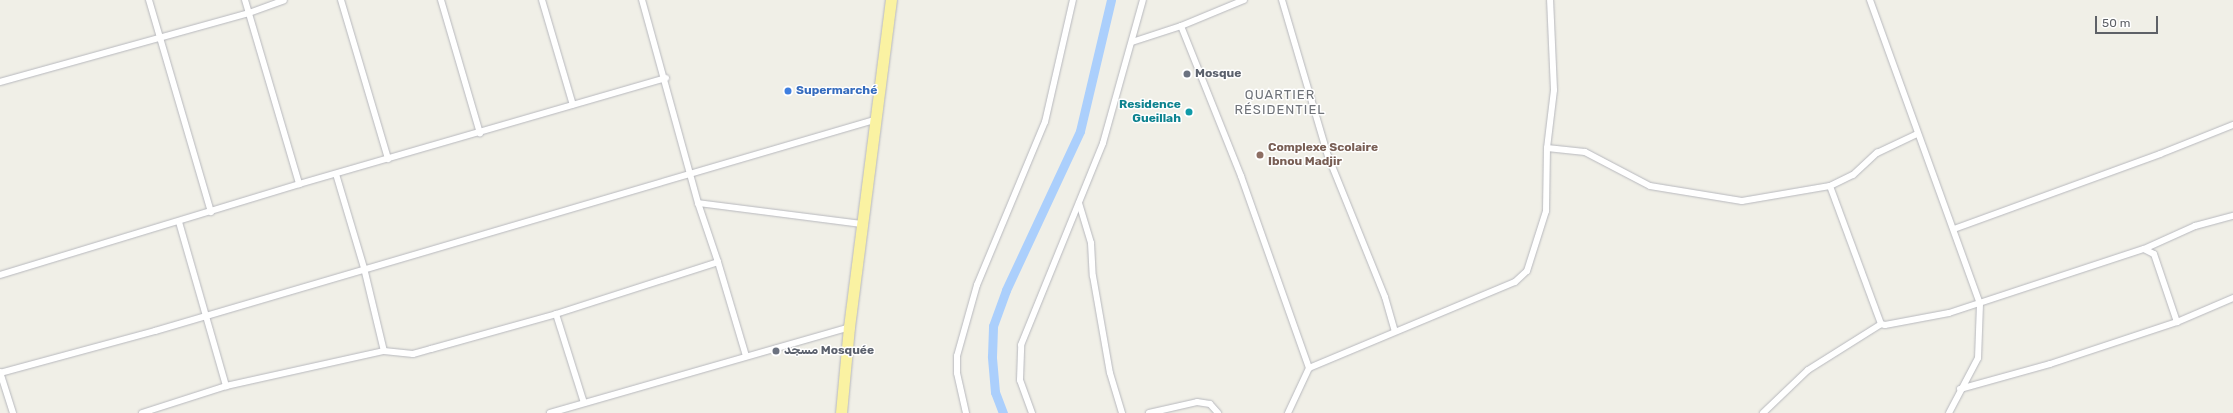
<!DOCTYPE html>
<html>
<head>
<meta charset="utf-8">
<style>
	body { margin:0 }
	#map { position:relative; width:2233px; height:413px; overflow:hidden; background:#f0efe7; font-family:Rubik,"Noto Naskh Arabic",sans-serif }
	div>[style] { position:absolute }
	.canal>* { height:9px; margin:-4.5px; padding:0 4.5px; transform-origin:4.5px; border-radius:4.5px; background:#abcffc }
	.roads { filter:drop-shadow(0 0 1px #b7b8bd) drop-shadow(0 0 1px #b7b8bd) }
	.minor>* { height:6px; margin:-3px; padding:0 3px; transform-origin:3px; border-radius:3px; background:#fff }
	.trunk>* { height:11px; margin:-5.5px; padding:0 5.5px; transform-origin:5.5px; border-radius:5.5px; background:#faf2a2 }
	.dots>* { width:11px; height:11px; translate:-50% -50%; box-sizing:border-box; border:2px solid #fff; border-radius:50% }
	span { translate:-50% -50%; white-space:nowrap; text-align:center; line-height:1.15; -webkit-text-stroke:3px #fff; paint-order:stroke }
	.worship-label { font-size:12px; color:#5b616d; font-weight:700 }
	.left { translate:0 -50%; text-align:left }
	.shop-label { font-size:12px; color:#366cbe; font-weight:700 }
	.culture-label { font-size:12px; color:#0d838f; font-weight:700 }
	.right { translate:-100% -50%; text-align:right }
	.education-label { font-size:12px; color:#785e54; font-weight:700 }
	.neighbourhood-label { font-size:13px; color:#6f7379; letter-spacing:1px }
	.scale { position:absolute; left:2095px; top:16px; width:63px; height:18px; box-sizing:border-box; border:2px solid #5e6167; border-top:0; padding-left:5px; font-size:12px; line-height:14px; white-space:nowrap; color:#5e6167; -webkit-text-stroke:3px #fff; paint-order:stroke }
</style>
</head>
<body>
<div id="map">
	<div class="canal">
		<i style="left:1003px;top:413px;width:22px;rotate:-111deg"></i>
		<i style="left:995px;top:392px;width:36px;rotate:-95deg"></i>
		<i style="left:992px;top:356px;width:30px;rotate:-88deg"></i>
		<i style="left:993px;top:326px;width:38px;rotate:-70deg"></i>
		<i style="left:1006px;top:290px;width:175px;rotate:-65deg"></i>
		<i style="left:1080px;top:131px;width:135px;rotate:-76.7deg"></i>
	</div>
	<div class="roads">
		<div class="minor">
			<i style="left:149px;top:0;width:221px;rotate:73.7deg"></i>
			<i style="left:245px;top:0;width:192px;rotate:73.6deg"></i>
			<i style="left:341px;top:0;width:166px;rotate:73.5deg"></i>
			<i style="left:441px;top:0;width:139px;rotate:73.7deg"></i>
			<i style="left:542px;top:0;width:109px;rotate:73.6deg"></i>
			<i style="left:1282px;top:0;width:163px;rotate:73.6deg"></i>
			<i style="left:1328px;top:156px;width:152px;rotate:68deg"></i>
			<i style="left:1385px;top:297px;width:35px;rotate:74deg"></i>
			<i style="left:1870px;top:0;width:323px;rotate:70.1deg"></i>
			<i style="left:1980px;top:304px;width:54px;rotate:92.1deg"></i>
			<i style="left:1978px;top:358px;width:62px;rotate:117.8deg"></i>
			<i style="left:1181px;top:26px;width:162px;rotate:68.2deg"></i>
			<i style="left:1241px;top:176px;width:204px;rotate:70.5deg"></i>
			<i style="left:1132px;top:42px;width:52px;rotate:-18.1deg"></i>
			<i style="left:1181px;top:26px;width:68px;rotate:-22.4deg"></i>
			<i style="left:0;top:82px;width:258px;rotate:-15.5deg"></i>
			<i style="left:249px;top:13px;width:37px;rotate:-20deg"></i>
			<i style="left:1547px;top:148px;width:38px;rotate:6deg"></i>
			<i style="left:1585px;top:152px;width:73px;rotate:27.6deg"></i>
			<i style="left:1650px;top:186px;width:93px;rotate:9.3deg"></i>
			<i style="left:1742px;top:201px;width:89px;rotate:-9.7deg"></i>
			<i style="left:1830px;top:186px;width:25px;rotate:-26deg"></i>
			<i style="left:1853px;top:175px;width:33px;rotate:-43deg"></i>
			<i style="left:1877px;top:153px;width:44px;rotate:-25.4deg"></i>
			<i style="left:336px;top:174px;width:98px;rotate:73.4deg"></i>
			<i style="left:364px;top:268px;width:85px;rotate:76.5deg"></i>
			<i style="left:1830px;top:186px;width:147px;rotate:69.7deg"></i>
			<i style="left:698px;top:203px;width:164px;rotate:7.3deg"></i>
			<i style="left:1079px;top:203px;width:42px;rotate:73.3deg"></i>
			<i style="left:1091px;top:243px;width:33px;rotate:87deg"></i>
			<i style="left:1093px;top:276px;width:98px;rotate:80.1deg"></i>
			<i style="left:1110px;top:373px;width:42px;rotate:73.3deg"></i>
			<i style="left:179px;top:222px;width:171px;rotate:74deg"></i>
			<i style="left:1954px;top:229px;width:219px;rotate:-20deg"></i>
			<i style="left:2160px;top:154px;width:79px;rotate:-21.7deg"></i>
			<i style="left:2144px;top:249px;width:56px;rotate:-24.3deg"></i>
			<i style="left:2195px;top:226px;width:39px;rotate:-15deg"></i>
			<i style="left:718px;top:262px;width:98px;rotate:73.4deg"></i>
			<i style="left:0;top:275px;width:313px;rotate:-16.9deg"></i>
			<i style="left:299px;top:184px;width:382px;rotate:-16.1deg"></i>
			<i style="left:556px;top:314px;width:93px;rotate:72.5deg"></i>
			<i style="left:0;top:372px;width:43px;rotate:72.4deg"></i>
			<i style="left:0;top:373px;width:161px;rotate:-15.2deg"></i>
			<i style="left:155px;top:331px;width:749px;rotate:-16.36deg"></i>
			<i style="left:1960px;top:389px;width:93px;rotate:-15.5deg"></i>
			<i style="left:2050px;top:364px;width:134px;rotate:-18.3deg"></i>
			<i style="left:2177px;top:322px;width:61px;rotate:-23.2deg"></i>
			<i style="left:142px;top:413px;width:88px;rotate:-17.8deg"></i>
			<i style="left:226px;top:386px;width:162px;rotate:-12.5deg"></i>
			<i style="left:384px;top:351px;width:29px;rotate:6deg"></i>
			<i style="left:413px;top:354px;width:19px;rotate:-16deg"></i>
			<i style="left:431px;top:349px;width:130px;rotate:-15.6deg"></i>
			<i style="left:556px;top:314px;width:170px;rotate:-17.8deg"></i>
			<i style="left:718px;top:262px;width:62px;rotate:-108.7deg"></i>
			<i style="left:698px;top:203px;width:211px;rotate:-105.4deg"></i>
			<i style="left:550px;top:413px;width:311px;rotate:-16deg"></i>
			<i style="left:966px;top:413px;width:41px;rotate:-102.7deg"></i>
			<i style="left:957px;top:373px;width:17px;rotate:-90deg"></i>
			<i style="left:957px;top:356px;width:74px;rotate:-74.3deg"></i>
			<i style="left:977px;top:285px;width:177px;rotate:-67.4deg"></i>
			<i style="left:1045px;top:122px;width:125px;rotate:-77.1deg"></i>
			<i style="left:1032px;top:413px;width:35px;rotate:-110deg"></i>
			<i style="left:1020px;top:380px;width:35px;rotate:-88deg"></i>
			<i style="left:1021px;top:345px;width:218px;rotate:-67.9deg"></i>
			<i style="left:1103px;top:143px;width:148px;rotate:-74.4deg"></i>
			<i style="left:1149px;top:413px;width:49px;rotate:-12.9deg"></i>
			<i style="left:1197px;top:402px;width:13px;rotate:9deg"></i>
			<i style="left:1210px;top:404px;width:12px;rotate:48deg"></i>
			<i style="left:1288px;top:413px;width:50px;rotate:-65deg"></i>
			<i style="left:1309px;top:368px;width:223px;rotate:-22.7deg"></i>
			<i style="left:1515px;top:282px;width:16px;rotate:-43deg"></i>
			<i style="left:1527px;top:271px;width:63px;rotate:-72.4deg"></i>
			<i style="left:1546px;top:211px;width:63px;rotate:-89.1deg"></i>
			<i style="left:1547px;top:148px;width:58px;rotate:-83.1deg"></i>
			<i style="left:1554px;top:90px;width:90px;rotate:-92.5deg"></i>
			<i style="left:1763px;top:413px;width:62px;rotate:-43.7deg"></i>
			<i style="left:1808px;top:370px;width:86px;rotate:-32.2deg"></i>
			<i style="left:1881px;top:324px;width:4px;rotate:14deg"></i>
			<i style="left:1885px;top:325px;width:65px;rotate:-10.6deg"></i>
			<i style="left:1949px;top:313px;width:205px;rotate:-18.2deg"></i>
			<i style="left:2144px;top:249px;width:11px;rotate:27deg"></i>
			<i style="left:2154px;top:254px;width:72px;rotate:71.3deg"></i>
		</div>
		<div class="trunk">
			<i style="left:841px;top:413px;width:86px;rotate:-84.7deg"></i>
			<i style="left:849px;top:327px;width:330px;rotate:-82.7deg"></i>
		</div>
	</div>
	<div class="dots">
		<i style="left:1187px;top:74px;background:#6b7280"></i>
		<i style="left:788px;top:91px;background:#3f7fe0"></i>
		<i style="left:1189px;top:112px;background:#0f9aa8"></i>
		<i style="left:1260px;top:155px;background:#8d6e63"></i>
		<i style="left:776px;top:351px;background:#6b7280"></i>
	</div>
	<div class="worship-label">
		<span class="left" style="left:1195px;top:74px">Mosque</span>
		<span class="left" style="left:784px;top:351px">مسجد Mosquée</span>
	</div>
	<div class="shop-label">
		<span class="left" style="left:796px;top:91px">Supermarché</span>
	</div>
	<div class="culture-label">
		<span class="right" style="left:1181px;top:112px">Residence<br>Gueillah</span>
	</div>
	<div class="education-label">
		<span class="left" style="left:1268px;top:155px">Complexe Scolaire<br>Ibnou Madjir</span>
	</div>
	<div class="neighbourhood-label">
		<span style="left:1280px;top:103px">QUARTIER<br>RÉSIDENTIEL</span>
	</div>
	<div class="scale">50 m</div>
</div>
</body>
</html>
